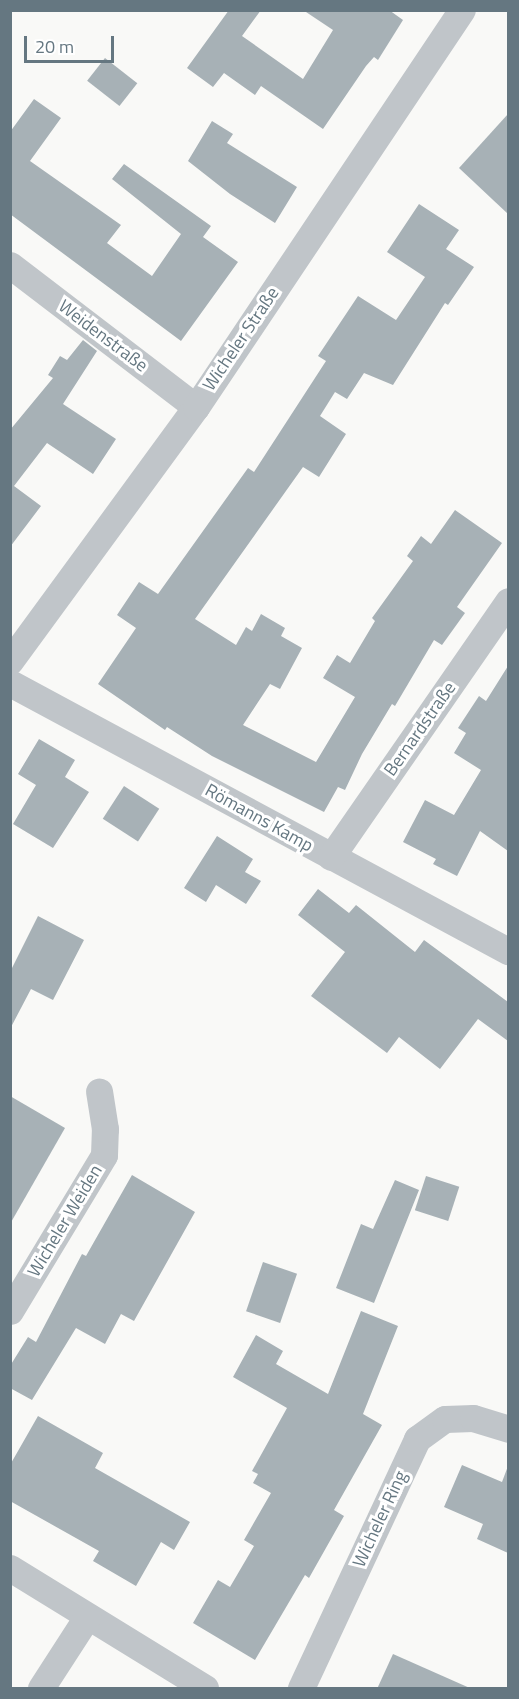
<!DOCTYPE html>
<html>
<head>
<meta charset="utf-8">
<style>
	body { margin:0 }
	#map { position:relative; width:519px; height:1699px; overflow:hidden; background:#f9f9f7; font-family:"Titillium Web",sans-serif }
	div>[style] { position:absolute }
	.building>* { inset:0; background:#a7b1b6; transform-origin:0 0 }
	.street>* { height:27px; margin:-13.5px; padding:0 13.5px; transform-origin:13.5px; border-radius:13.5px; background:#c0c5c9 }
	span { translate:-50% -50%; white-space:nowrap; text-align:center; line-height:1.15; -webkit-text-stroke:6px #fff; paint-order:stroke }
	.street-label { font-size:18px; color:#657781 }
	.frame { position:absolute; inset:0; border:12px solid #657781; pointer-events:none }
	.scale { position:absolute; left:24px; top:36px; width:90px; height:27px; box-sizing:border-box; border:3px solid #657781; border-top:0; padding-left:8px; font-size:18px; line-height:21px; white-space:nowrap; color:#657781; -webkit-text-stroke:4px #fff; paint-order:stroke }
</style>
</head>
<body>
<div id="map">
	<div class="building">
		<i style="clip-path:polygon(229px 10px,261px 10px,242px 36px,303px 79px,333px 30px,303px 10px,389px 10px,403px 20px,378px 60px,374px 57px,366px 66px,323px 129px,261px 86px,255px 95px,224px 73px,213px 87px,187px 68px)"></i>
		<i style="left:105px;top:58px;width:41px;height:29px;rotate:38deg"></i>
		<i style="clip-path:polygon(34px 99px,61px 118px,30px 161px,121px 225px,107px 243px,152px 276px,181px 234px,112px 179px,124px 164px,211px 226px,203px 237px,238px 262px,181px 341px,10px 214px,10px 132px)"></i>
		<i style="clip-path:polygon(508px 114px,508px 214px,459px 168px)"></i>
		<i style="clip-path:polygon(212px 121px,233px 134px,227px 143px,297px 187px,275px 223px,230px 194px,188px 161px)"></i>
		<i style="clip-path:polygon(419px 204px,459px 230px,446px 249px,474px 267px,448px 305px,445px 303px,393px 385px,364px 373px,347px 399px,335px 392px,320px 416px,346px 434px,319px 477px,303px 467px,195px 619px,236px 645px,246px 627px,252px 631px,261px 614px,285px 628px,281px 636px,302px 648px,280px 689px,270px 684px,243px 725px,316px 762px,355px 697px,323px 678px,337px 655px,350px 663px,375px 621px,372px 618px,413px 561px,407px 556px,421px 536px,431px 544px,455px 510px,502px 543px,457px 607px,465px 613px,442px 645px,434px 640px,395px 706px,392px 704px,362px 754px,345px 790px,338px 787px,324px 812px,212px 756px,167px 727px,165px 730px,98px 684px,136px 628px,117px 615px,139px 582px,158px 594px,248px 468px,254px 472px,326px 361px,318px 356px,358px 296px,396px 320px,425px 277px,387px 252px)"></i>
		<i style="clip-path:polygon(83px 340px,97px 351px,63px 404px,116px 439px,93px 474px,47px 443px,14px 486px,41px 506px,10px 547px,10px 430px,53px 378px,48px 375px,60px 356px,67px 360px)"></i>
		<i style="clip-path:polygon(508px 666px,508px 851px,480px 831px,457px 876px,433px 864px,436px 859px,403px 842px,425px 800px,454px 815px,481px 770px,454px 753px,466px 733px,458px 728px,479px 696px,486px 701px)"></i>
		<i style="clip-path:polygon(39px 739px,75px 760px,65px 777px,89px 792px,53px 848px,13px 824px,36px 785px,18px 774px)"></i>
		<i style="left:124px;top:786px;width:42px;height:39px;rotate:33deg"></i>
		<i style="clip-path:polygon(217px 836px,253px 859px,245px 872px,261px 881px,246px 904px,216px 885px,206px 902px,184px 888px)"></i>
		<i style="clip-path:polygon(318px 889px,349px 913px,356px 905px,415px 952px,424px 940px,508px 1002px,508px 1041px,478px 1019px,440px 1069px,399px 1037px,387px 1053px,311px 996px,345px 952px,298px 915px)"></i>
		<i style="clip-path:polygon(38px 916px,84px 940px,53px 1000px,31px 989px,10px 1029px,10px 972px)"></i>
		<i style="clip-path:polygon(10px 1096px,65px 1128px,10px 1224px)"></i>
		<i style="clip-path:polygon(132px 1175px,195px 1212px,134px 1321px,121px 1314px,105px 1344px,76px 1328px,32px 1400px,10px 1388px,10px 1366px,28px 1337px,36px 1342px,82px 1254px,86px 1256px)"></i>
		<i style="left:426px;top:1176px;width:35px;height:36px;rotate:18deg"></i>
		<i style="clip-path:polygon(395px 1180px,419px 1190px,374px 1303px,336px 1288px,361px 1224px,373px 1229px)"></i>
		<i style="left:263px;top:1262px;width:36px;height:52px;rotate:19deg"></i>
		<i style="clip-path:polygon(361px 1311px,398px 1326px,363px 1414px,382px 1425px,334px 1510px,344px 1516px,309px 1578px,305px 1575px,255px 1660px,193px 1623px,218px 1580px,230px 1587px,254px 1546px,244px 1540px,271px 1493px,253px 1483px,258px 1474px,252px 1471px,287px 1408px,233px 1377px,256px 1335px,283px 1351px,276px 1364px,328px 1394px)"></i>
		<i style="clip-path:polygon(38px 1416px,103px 1453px,95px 1468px,190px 1522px,174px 1550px,161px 1542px,136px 1586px,93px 1561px,99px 1551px,10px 1501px,10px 1465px)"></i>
		<i style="clip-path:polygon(462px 1465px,502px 1482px,508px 1466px,508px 1553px,477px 1539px,483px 1524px,444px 1507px)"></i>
		<i style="clip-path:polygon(393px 1654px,472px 1689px,377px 1689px)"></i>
	</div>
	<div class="street">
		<i style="left:10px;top:265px;width:234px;rotate:37.4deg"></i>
		<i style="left:10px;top:661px;width:315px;rotate:-53.8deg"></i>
		<i style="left:196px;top:407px;width:478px;rotate:-56.2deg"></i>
		<i style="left:10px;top:683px;width:566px;rotate:28.29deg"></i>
		<i style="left:331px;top:857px;width:311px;rotate:-55.3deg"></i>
		<i style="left:10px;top:1311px;width:182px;rotate:-58.9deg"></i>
		<i style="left:104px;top:1155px;width:26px;rotate:-88deg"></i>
		<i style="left:105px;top:1129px;width:38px;rotate:-99deg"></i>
		<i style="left:10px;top:1568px;width:229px;rotate:31.6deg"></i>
		<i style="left:41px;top:1688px;width:85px;rotate:-57.1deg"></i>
		<i style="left:301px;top:1688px;width:275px;rotate:-65deg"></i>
		<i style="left:417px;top:1439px;width:34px;rotate:-36deg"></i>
		<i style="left:445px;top:1419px;width:28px;rotate:-2deg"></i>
		<i style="left:473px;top:1418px;width:37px;rotate:17deg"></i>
	</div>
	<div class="street-label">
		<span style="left:103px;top:336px;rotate:37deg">Weidenstraße</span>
		<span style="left:241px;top:339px;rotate:-56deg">Wicheler Straße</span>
		<span style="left:420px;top:729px;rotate:-55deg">Bernardstraße</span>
		<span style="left:259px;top:818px;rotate:29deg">Römanns Kamp</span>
		<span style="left:65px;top:1221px;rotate:-59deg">Wicheler Weiden</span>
		<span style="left:380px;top:1519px;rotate:-65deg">Wicheler Ring</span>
	</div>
	<div class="frame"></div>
	<div class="scale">20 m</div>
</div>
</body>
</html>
